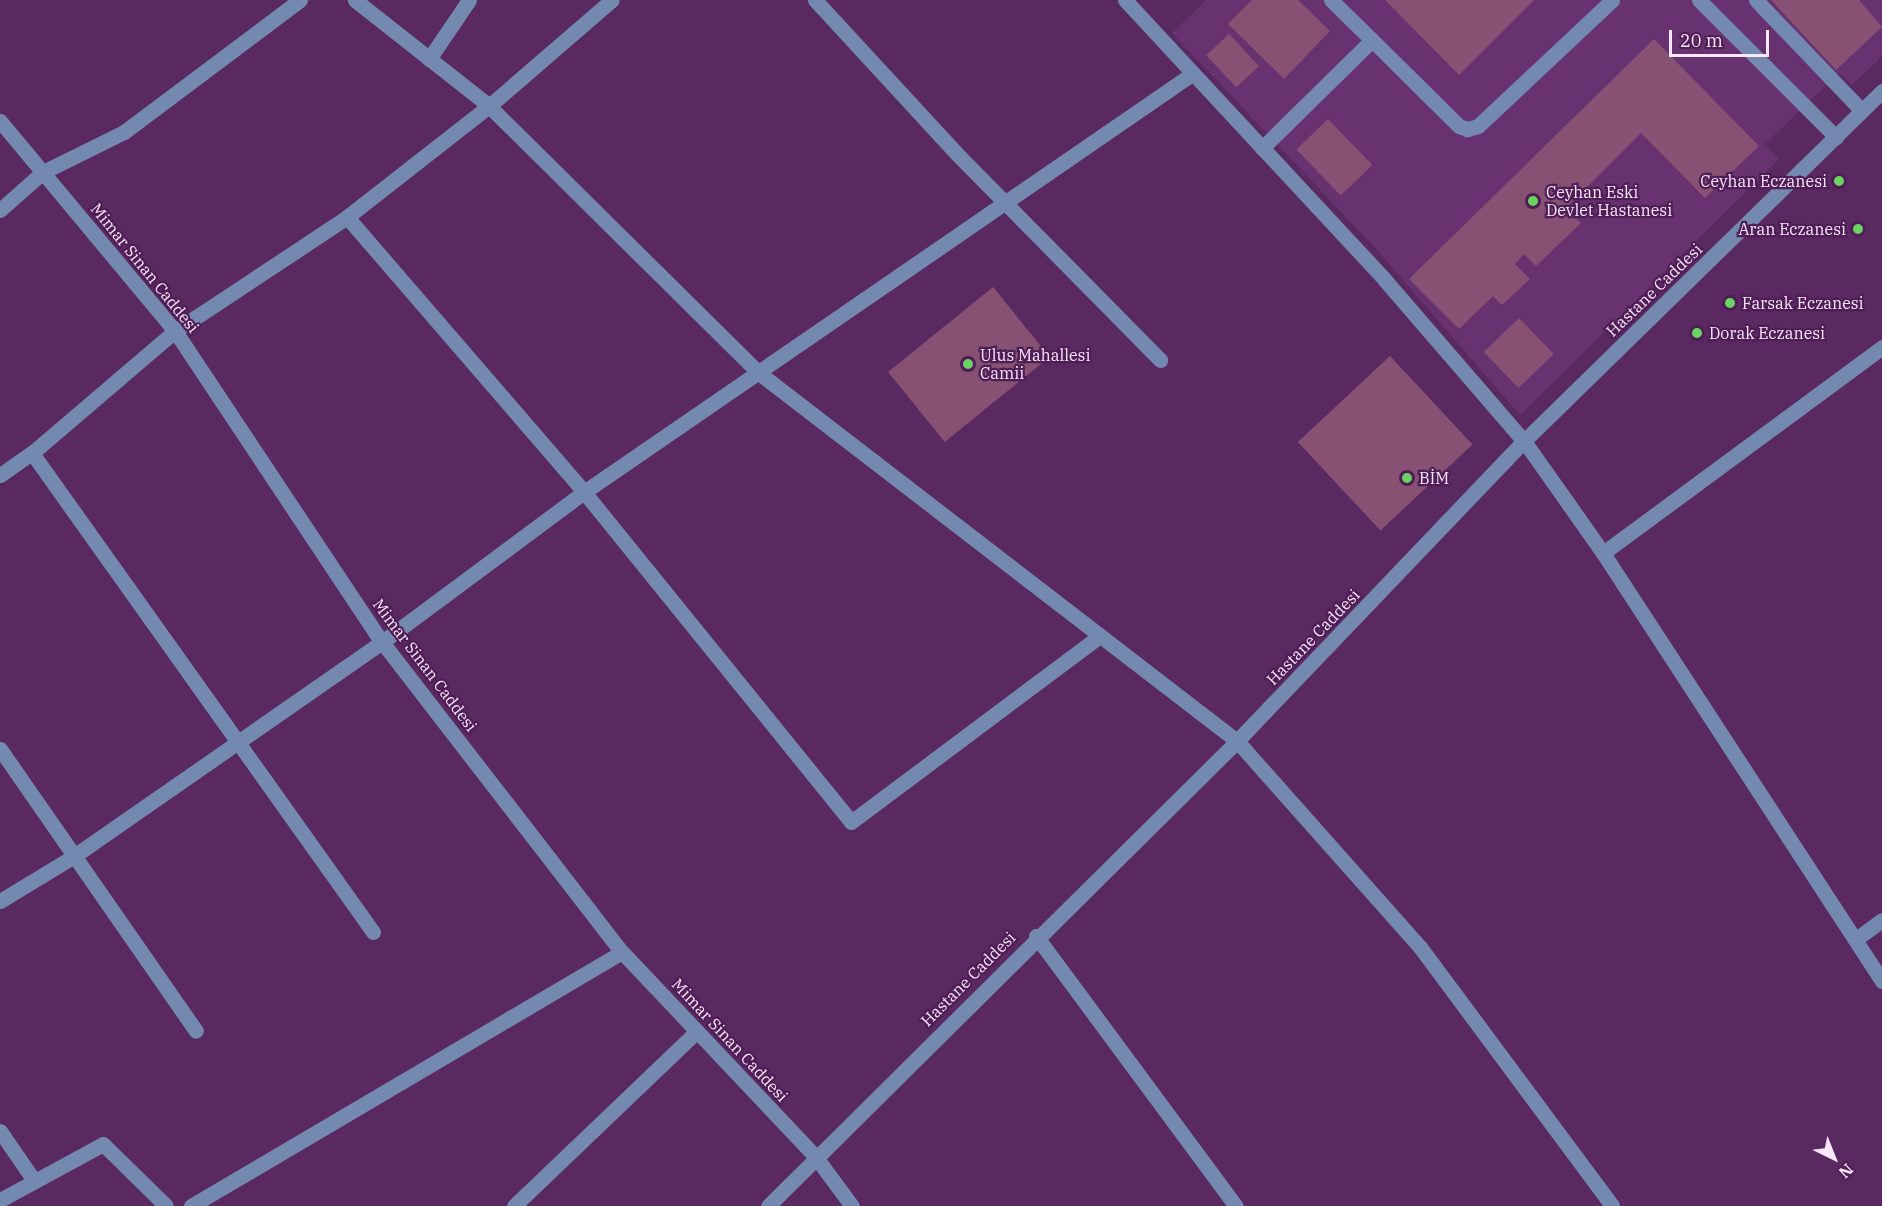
<!DOCTYPE html>
<html>
<head>
<meta charset="utf-8">
<style>
	body { margin:0 }
	#map { position:relative; width:1882px; height:1206px; overflow:hidden; background:#5a2962; font-family:"IBM Plex Serif",serif }
	div>[style] { position:absolute }
	.built>* { inset:0; background:#683270 }
	.building>* { inset:0; background:#865172; transform-origin:0 0 }
	.minor>* { height:15px; margin:-7.5px; padding:0 7.5px; transform-origin:7.5px; border-radius:7.5px; background:#7389b0 }
	.dots>* { width:16px; height:16px; translate:-50% -50%; box-sizing:border-box; border:3px solid #4f1e56; border-radius:50% }
	span { translate:-50% -50%; white-space:nowrap; text-align:center; line-height:1.15; -webkit-text-stroke:4.5px #4f1e56; paint-order:stroke }
	.poi-label { font-size:16px; color:#f9e7fb }
	.right { translate:-100% -50%; text-align:right }
	.left { translate:0 -50%; text-align:left }
	.street-label { font-size:16px; color:#f9e7fb }
	.north { position:absolute; left:1804px; top:1128px; width:60px; height:60px; -webkit-text-stroke:4px #4f1e56; paint-order:stroke; rotate:137deg; font-size:16px; font-weight:700; line-height:24px; text-align:center; color:#f9e7fb }
	.north::after { content:''; display:block; margin:auto; width:21px; height:27px; background:#f9e7fb; clip-path:polygon(50% 0,100% 100%,50% 72%,0 100%) }
	.scale { position:absolute; left:1669px; top:30px; width:100px; height:27px; box-sizing:border-box; border:3px solid #f9e7fb; border-top:0; padding-left:8px; font-size:18px; line-height:21px; white-space:nowrap; color:#f9e7fb; -webkit-text-stroke:4px #4f1e56; paint-order:stroke }
</style>
</head>
<body>
<div id="map">
	<div class="built">
		<i style="clip-path:polygon(1206px 0,1882px 0,1882px 56px,1852px 85px,1839px 73px,1765px 144px,1779px 159px,1520px 415px,1378px 251px,1172px 33px)"></i>
	</div>
	<div class="building">
		<i style="clip-path:polygon(1252px 0,1298px 0,1330px 31px,1284px 79px,1228px 24px)"></i>
		<i style="clip-path:polygon(1385px 0,1534px 0,1459px 75px)"></i>
		<i style="clip-path:polygon(1771px 0,1859px 0,1882px 27px,1836px 70px)"></i>
		<i style="left:1229px;top:34px;width:44px;height:31px;rotate:47deg"></i>
		<i style="clip-path:polygon(1654px 39px,1759px 146px,1705px 198px,1641px 133px,1566px 208px,1581px 223px,1536px 266px,1524px 254px,1515px 264px,1530px 279px,1502px 305px,1493px 296px,1459px 329px,1409px 279px)"></i>
		<i style="left:1328px;top:119px;width:64px;height:44px;rotate:46deg"></i>
		<i style="left:993px;top:287px;width:90px;height:135px;rotate:51deg"></i>
		<i style="left:1519px;top:318px;width:50px;height:49px;rotate:46deg"></i>
		<i style="left:1390px;top:356px;width:121px;height:126px;rotate:47deg"></i>
	</div>
	<div class="minor">
		<i style="left:355px;top:0;width:171px;rotate:38.3deg"></i>
		<i style="left:489px;top:106px;width:380px;rotate:44.7deg"></i>
		<i style="left:759px;top:373px;width:603px;rotate:37.59deg"></i>
		<i style="left:1237px;top:741px;width:276px;rotate:48.4deg"></i>
		<i style="left:1420px;top:947px;width:322px;rotate:53.4deg"></i>
		<i style="left:815px;top:0;width:211px;rotate:47.3deg"></i>
		<i style="left:958px;top:155px;width:288px;rotate:45.4deg"></i>
		<i style="left:1125px;top:0;width:381px;rotate:47.1deg"></i>
		<i style="left:1384px;top:279px;width:214px;rotate:49.2deg"></i>
		<i style="left:1524px;top:441px;width:137px;rotate:54.8deg"></i>
		<i style="left:1603px;top:553px;width:511px;rotate:56.9deg"></i>
		<i style="left:1331px;top:0;width:57px;rotate:44.3deg"></i>
		<i style="left:1699px;top:0;width:194px;rotate:45deg"></i>
		<i style="left:1756px;top:0;width:153px;rotate:46.3deg"></i>
		<i style="left:429px;top:59px;width:71px;rotate:-55.9deg"></i>
		<i style="left:0;top:121px;width:273px;rotate:50.2deg"></i>
		<i style="left:175px;top:331px;width:374px;rotate:56.4deg"></i>
		<i style="left:382px;top:642px;width:392px;rotate:52.3deg"></i>
		<i style="left:622px;top:952px;width:281px;rotate:46.6deg"></i>
		<i style="left:815px;top:1156px;width:62px;rotate:53.5deg"></i>
		<i style="left:1262px;top:148px;width:154px;rotate:-44.5deg"></i>
		<i style="left:1372px;top:40px;width:122px;rotate:44.7deg"></i>
		<i style="left:1459px;top:126px;width:9px;rotate:21deg"></i>
		<i style="left:1467px;top:129px;width:11px;rotate:-15deg"></i>
		<i style="left:1478px;top:126px;width:184px;rotate:-43.2deg"></i>
		<i style="left:0;top:210px;width:57px;rotate:-41.5deg"></i>
		<i style="left:43px;top:172px;width:90px;rotate:-26.3deg"></i>
		<i style="left:124px;top:132px;width:220px;rotate:-36.9deg"></i>
		<i style="left:347px;top:217px;width:363px;rotate:49.2deg"></i>
		<i style="left:584px;top:492px;width:424px;rotate:51deg"></i>
		<i style="left:851px;top:822px;width:311px;rotate:-36.8deg"></i>
		<i style="left:32px;top:453px;width:588px;rotate:54.55deg"></i>
		<i style="left:0;top:475px;width:39px;rotate:-35deg"></i>
		<i style="left:32px;top:453px;width:188px;rotate:-40.5deg"></i>
		<i style="left:175px;top:331px;width:206px;rotate:-33.5deg"></i>
		<i style="left:347px;top:217px;width:180px;rotate:-38deg"></i>
		<i style="left:489px;top:106px;width:162px;rotate:-40.8deg"></i>
		<i style="left:1603px;top:553px;width:347px;rotate:-36.4deg"></i>
		<i style="left:0;top:749px;width:343px;rotate:55.2deg"></i>
		<i style="left:0;top:901px;width:87px;rotate:-31.3deg"></i>
		<i style="left:74px;top:856px;width:375px;rotate:-34.8deg"></i>
		<i style="left:382px;top:642px;width:252px;rotate:-36.6deg"></i>
		<i style="left:584px;top:492px;width:738px;rotate:-34.51deg"></i>
		<i style="left:1036px;top:936px;width:336px;rotate:53.5deg"></i>
		<i style="left:1856px;top:939px;width:32px;rotate:-36deg"></i>
		<i style="left:0;top:1131px;width:58px;rotate:55.5deg"></i>
		<i style="left:0;top:1200px;width:117px;rotate:-28.5deg"></i>
		<i style="left:103px;top:1144px;width:88px;rotate:44.5deg"></i>
		<i style="left:191px;top:1206px;width:500px;rotate:-30.51deg"></i>
		<i style="left:514px;top:1206px;width:252px;rotate:-43.7deg"></i>
		<i style="left:768px;top:1206px;width:660px;rotate:-44.75deg"></i>
		<i style="left:1237px;top:741px;width:415px;rotate:-46.3deg"></i>
		<i style="left:1524px;top:441px;width:501px;rotate:-44.35deg"></i>
	</div>
	<div class="dots">
		<i style="left:1839px;top:181px;background:#6ad363"></i>
		<i style="left:1533px;top:201px;background:#6ad363"></i>
		<i style="left:1858px;top:229px;background:#6ad363"></i>
		<i style="left:1730px;top:303px;background:#6ad363"></i>
		<i style="left:1697px;top:333px;background:#6ad363"></i>
		<i style="left:968px;top:364px;background:#6ad363"></i>
		<i style="left:1407px;top:478px;background:#6ad363"></i>
	</div>
	<div class="poi-label">
		<span class="right" style="left:1827px;top:181px">Ceyhan Eczanesi</span>
		<span class="left" style="left:1546px;top:201px">Ceyhan Eski<br>Devlet Hastanesi</span>
		<span class="right" style="left:1846px;top:229px">Aran Eczanesi</span>
		<span class="left" style="left:1742px;top:303px">Farsak Eczanesi</span>
		<span class="left" style="left:1709px;top:333px">Dorak Eczanesi</span>
		<span class="left" style="left:980px;top:364px">Ulus Mahallesi<br>Camii</span>
		<span class="left" style="left:1419px;top:478px">BİM</span>
	</div>
	<div class="street-label">
		<span style="left:145px;top:268px;rotate:51deg">Mimar Sinan Caddesi</span>
		<span style="left:1654px;top:290px;rotate:-44deg">Hastane Caddesi</span>
		<span style="left:1313px;top:637px;rotate:-46deg">Hastane Caddesi</span>
		<span style="left:425px;top:665px;rotate:53deg">Mimar Sinan Caddesi</span>
		<span style="left:968px;top:979px;rotate:-45deg">Hastane Caddesi</span>
		<span style="left:730px;top:1040px;rotate:47deg">Mimar Sinan Caddesi</span>
	</div>
	<div class="north">N</div>
	<div class="scale">20 m</div>
</div>
</body>
</html>
